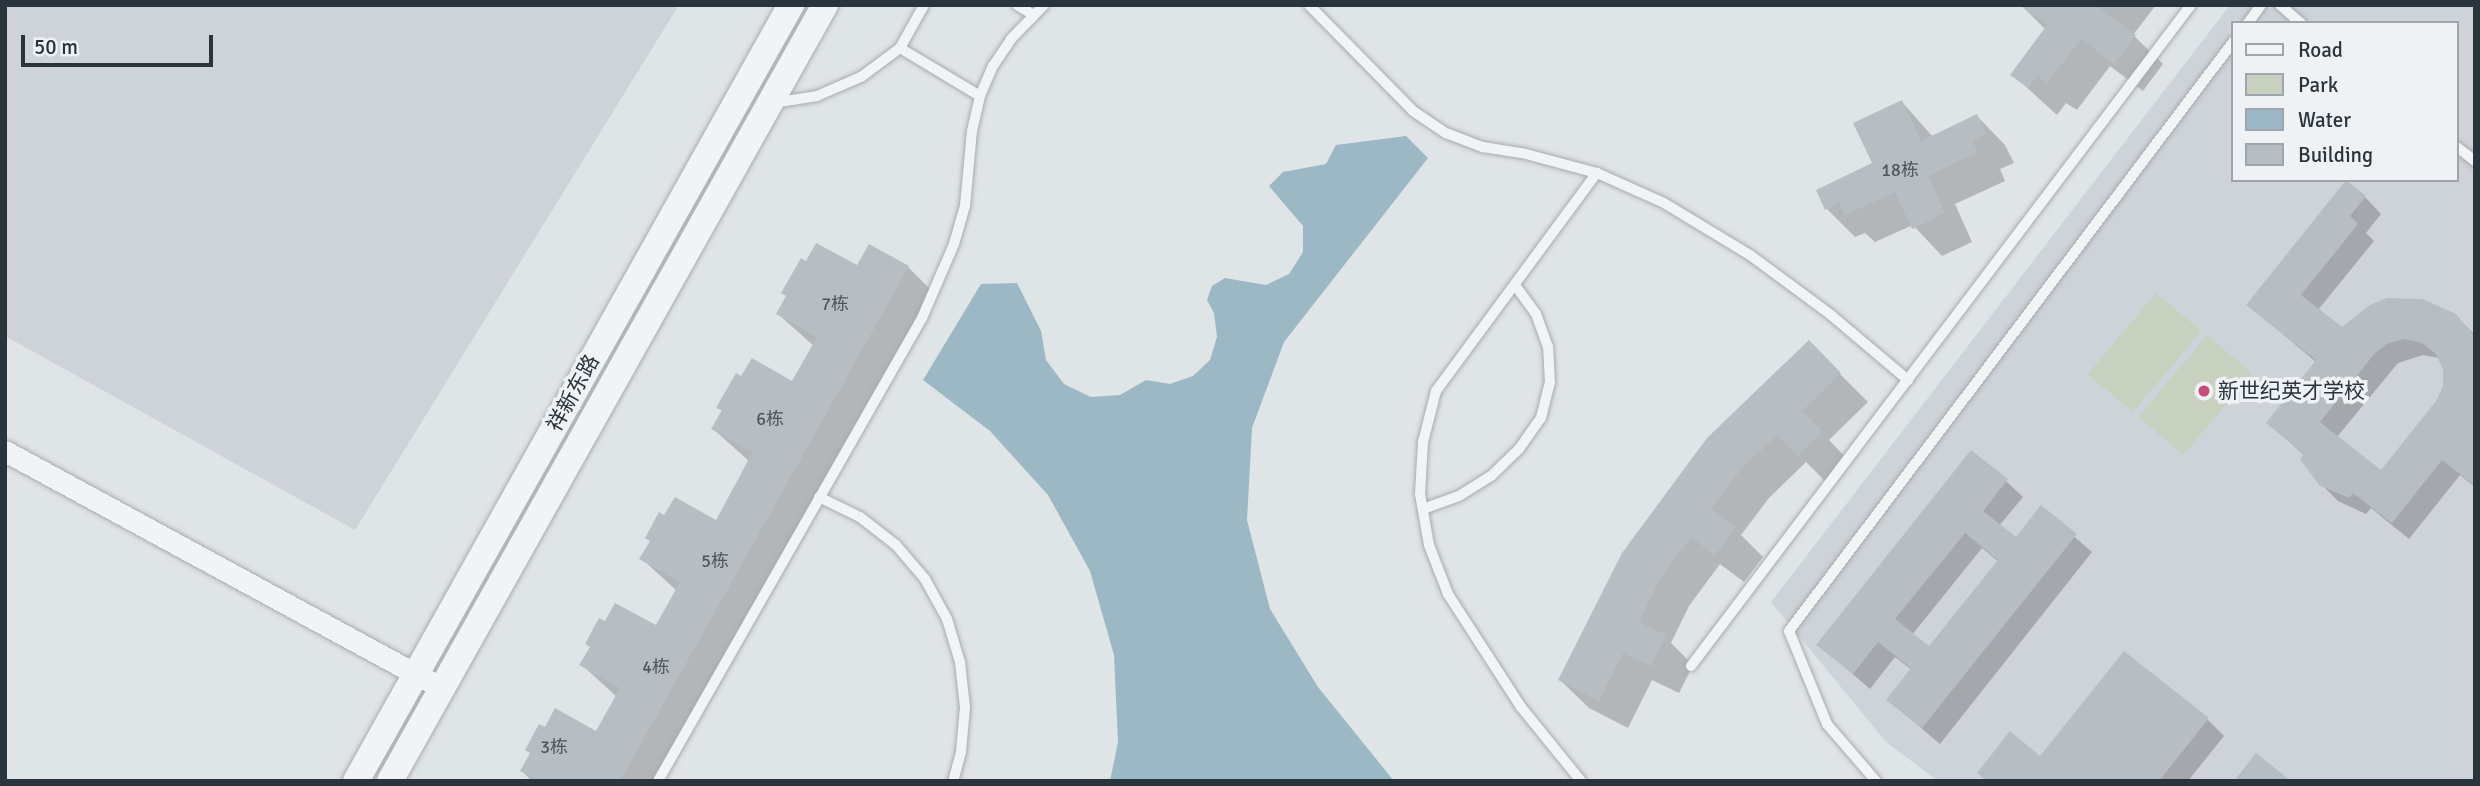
<!DOCTYPE html>
<html>
<head>
<meta charset="utf-8">
<style>
	body { margin:0 }
	#map { position:relative; width:2480px; height:786px; overflow:hidden; background:#dfe4e7; font-family:Signika,"Noto Sans SC",sans-serif }
	div>[style] { position:absolute }
	.built>* { inset:0; background:#cdd3d8 }
	.green>* { inset:0; background:#c8d0c0; transform-origin:0 0 }
	.water>* { inset:0; background:#9cb8c4 }
	.shadow>* { inset:0; background:#0003 }
	.building>* { inset:0; background:#b6bec3 }
	.roads { filter:drop-shadow(0 0 2px #a5acb0) drop-shadow(0 0 2px #a5acb0) }
	.service>* { height:10px; margin:-5px; padding:0 5px; transform-origin:5px; border-radius:5px; background:#f1f3f5 }
	.minor>* { height:21px; margin:-10.5px; padding:0 10.5px; transform-origin:10.5px; border-radius:10.5px; background:#f1f3f5 }
	.tertiary>* { height:26px; margin:-13px; padding:0 13px; transform-origin:13px; border-radius:13px; background:#f1f3f5 }
	.dots>* { width:19px; height:19px; translate:-50% -50%; box-sizing:border-box; border:4px solid #eef2f5; border-radius:50% }
	span { translate:-50% -50%; white-space:nowrap; text-align:center; line-height:1.15; -webkit-text-stroke:7px #eef2f5; paint-order:stroke }
	.number-label { font-size:18px; color:#4c565e }
	.number-label span { -webkit-text-stroke-width:0 }
	.poi-label { font-size:21px; color:#29343c }
	.left { translate:0 -50%; text-align:left }
	.street-label { font-size:21px; color:#29343c }
	.frame { position:absolute; inset:0; border:7px solid #29343c; pointer-events:none }
	.legend { position:absolute; left:2231px; top:21px; width:228px; height:161px; box-sizing:border-box; background:#eef2f5; border:2px solid #9fa6ab; margin:0; padding:9px 12px; list-style:none; font-size:21px; color:#29343c }
	.legend li { display:flex; align-items:center; gap:14px; height:35px }
	.legend b { width:35px; border:2px solid #9fa6ab }
	.scale { position:absolute; left:21px; top:35px; width:192px; height:32px; box-sizing:border-box; border:4px solid #29343c; border-top:0; padding-left:9px; font-size:21px; line-height:24px; white-space:nowrap; color:#29343c; -webkit-text-stroke:5px #eef2f5; paint-order:stroke }
</style>
</head>
<body>
<div id="map">
	<div class="built">
		<i style="clip-path:polygon(5px 5px,672px 5px,677px 8px,355px 530px,5px 336px)"></i>
		<i style="clip-path:polygon(evenodd,2230px 5px,2475px 5px,2475px 781px,1938px 781px,1886px 742px,1771px 602px,2230px 5px,2233px 23px,2457px 23px,2457px 180px,2233px 180px,2233px 23px)"></i>
	</div>
	<div class="green">
		<i style="left:2156px;top:293px;width:59px;height:106px;rotate:40deg"></i>
		<i style="left:2207px;top:335px;width:59px;height:107px;rotate:40deg"></i>
	</div>
	<div class="water">
		<i style="clip-path:polygon(1406px 136px,1428px 158px,1284px 342px,1252px 428px,1247px 520px,1270px 609px,1318px 687px,1394px 781px,1110px 781px,1118px 742px,1114px 655px,1090px 571px,1048px 495px,990px 431px,923px 380px,981px 284px,1017px 283px,1041px 331px,1046px 360px,1064px 384px,1091px 397px,1120px 395px,1146px 380px,1170px 384px,1193px 376px,1210px 360px,1217px 337px,1214px 313px,1207px 300px,1212px 286px,1225px 278px,1266px 285px,1289px 274px,1303px 252px,1303px 226px,1269px 186px,1283px 172px,1326px 164px,1336px 145px)"></i>
	</div>
	<div class="shadow">
		<i style="clip-path:polygon(2021px 5px,2156px 5px,2133px 35px,2163px 64px,2143px 91px,2110px 66px,2077px 110px,2066px 103px,2057px 115px,2012px 74px,2046px 30px)"></i>
		<i style="clip-path:polygon(1902px 102px,1933px 137px,1977px 116px,2005px 145px,2014px 163px,2000px 169px,2005px 181px,1955px 204px,1972px 242px,1942px 256px,1913px 225px,1875px 242px,1865px 233px,1855px 237px,1827px 209px,1874px 164px)"></i>
		<i style="clip-path:polygon(evenodd,2365px 197px,2381px 214px,2366px 233px,2374px 241px,2318px 310px,2342px 329px,2455px 315px,2475px 335px,2475px 487px,2460px 475px,2409px 539px,2371px 508px,2366px 514px,2338px 501px,2321px 484px,2305px 456px,2268px 423px,2316px 362px,2248px 305px,2365px 197px,2423px 355px,2439px 358px,2446px 377px,2442px 394px,2381px 472px,2337px 437px,2398px 363px,2423px 355px)"></i>
		<i style="clip-path:polygon(908px 267px,936px 295px,662px 781px,532px 781px,522px 771px,597px 734px,617px 697px,582px 665px,656px 628px,677px 591px,642px 559px,665px 517px,716px 522px,749px 461px,713px 429px,723px 412px,719px 407px,793px 383px,814px 346px,778px 314px,858px 268px)"></i>
		<i style="clip-path:polygon(1809px 343px,1868px 402px,1829px 440px,1850px 462px,1827px 483px,1806px 462px,1769px 498px,1741px 535px,1763px 557px,1744px 582px,1720px 564px,1689px 606px,1671px 643px,1693px 665px,1679px 693px,1652px 680px,1628px 728px,1589px 708px,1560px 680px)"></i>
		<i style="clip-path:polygon(evenodd,2006px 481px,2023px 497px,1999px 526px,2017px 540px,2041px 508px,2092px 552px,1940px 744px,1888px 700px,1912px 670px,1895px 657px,1870px 689px,1819px 645px,2006px 481px,1982px 548px,1999px 562px,1929px 648px,1912px 635px,1982px 548px)"></i>
		<i style="clip-path:polygon(2208px 720px,2224px 736px,2188px 781px,1987px 781px,2040px 758px)"></i>
	</div>
	<div class="building">
		<i style="clip-path:polygon(2020px 5px,2096px 5px,2136px 35px,2114px 64px,2081px 39px,2047px 83px,2037px 76px,2028px 88px,2010px 75px,2047px 25px)"></i>
		<i style="clip-path:polygon(1902px 100px,1921px 141px,1977px 114px,1986px 134px,1972px 140px,1978px 152px,1928px 176px,1945px 213px,1912px 229px,1895px 192px,1845px 215px,1839px 203px,1825px 210px,1816px 190px,1872px 163px,1853px 123px)"></i>
		<i style="clip-path:polygon(evenodd,2346px 180px,2366px 196px,2350px 216px,2358px 224px,2301px 295px,2342px 327px,2370px 305px,2387px 298px,2423px 299px,2456px 314px,2475px 337px,2475px 486px,2442px 460px,2392px 523px,2353px 493px,2349px 498px,2319px 485px,2300px 459px,2304px 454px,2266px 423px,2316px 360px,2246px 305px,2346px 180px,2405px 339px,2422px 343px,2435px 353px,2443px 368px,2443px 386px,2436px 401px,2381px 470px,2320px 422px,2375px 353px,2388px 343px,2405px 339px)"></i>
		<i style="clip-path:polygon(816px 243px,857px 265px,869px 244px,909px 266px,620px 781px,537px 781px,520px 771px,530px 753px,525px 750px,539px 724px,545px 727px,555px 708px,596px 731px,620px 688px,579px 665px,590px 647px,585px 644px,599px 618px,605px 621px,615px 603px,656px 625px,680px 582px,639px 559px,650px 541px,645px 538px,659px 512px,664px 515px,675px 497px,716px 520px,741px 474px,752px 452px,711px 429px,722px 410px,716px 408px,736px 373px,741px 376px,752px 358px,792px 381px,817px 337px,776px 314px,786px 296px,781px 293px,801px 258px,806px 261px)"></i>
		<i style="clip-path:polygon(1809px 340px,1841px 373px,1802px 411px,1823px 432px,1798px 456px,1777px 435px,1741px 469px,1711px 509px,1736px 527px,1715px 555px,1691px 537px,1661px 577px,1639px 622px,1666px 635px,1651px 666px,1623px 653px,1599px 701px,1558px 680px,1622px 553px,1707px 438px)"></i>
		<i style="clip-path:polygon(evenodd,1971px 450px,2008px 479px,1983px 511px,2016px 537px,2041px 505px,2077px 534px,1922px 728px,1886px 700px,1911px 668px,1878px 642px,1853px 674px,1816px 645px,1971px 450px,1965px 533px,1998px 560px,1929px 646px,1895px 619px,1965px 533px)"></i>
		<i style="clip-path:polygon(2124px 651px,2209px 718px,2159px 781px,1987px 781px,1977px 773px,2010px 731px,2040px 756px)"></i>
		<i style="clip-path:polygon(2256px 753px,2291px 781px,2234px 781px)"></i>
	</div>
	<div class="roads">
		<div class="service">
			<i style="left:1017px;top:5px;width:17px;rotate:31deg"></i>
			<i style="left:1309px;top:5px;width:148px;rotate:45.5deg"></i>
			<i style="left:1413px;top:111px;width:40px;rotate:34deg"></i>
			<i style="left:1446px;top:133px;width:40px;rotate:21deg"></i>
			<i style="left:1483px;top:147px;width:39px;rotate:9deg"></i>
			<i style="left:1522px;top:153px;width:78px;rotate:14.9deg"></i>
			<i style="left:1597px;top:173px;width:73px;rotate:24.1deg"></i>
			<i style="left:1664px;top:203px;width:100px;rotate:31.2deg"></i>
			<i style="left:1750px;top:255px;width:101px;rotate:36.5deg"></i>
			<i style="left:1831px;top:315px;width:101px;rotate:40.2deg"></i>
			<i style="left:2280px;top:5px;width:28px;rotate:41deg"></i>
			<i style="left:2248px;top:23px;width:22px;rotate:-54deg"></i>
			<i style="left:900px;top:48px;width:93px;rotate:31deg"></i>
			<i style="left:773px;top:103px;width:45px;rotate:-9deg"></i>
			<i style="left:817px;top:96px;width:48px;rotate:-23.4deg"></i>
			<i style="left:861px;top:77px;width:49px;rotate:-36.6deg"></i>
			<i style="left:900px;top:48px;width:49px;rotate:-60.8deg"></i>
			<i style="left:2457px;top:147px;width:23px;rotate:38deg"></i>
			<i style="left:819px;top:497px;width:46px;rotate:26deg"></i>
			<i style="left:860px;top:517px;width:46px;rotate:37.9deg"></i>
			<i style="left:896px;top:545px;width:45px;rotate:49.5deg"></i>
			<i style="left:925px;top:579px;width:46px;rotate:61.2deg"></i>
			<i style="left:947px;top:619px;width:45px;rotate:73.2deg"></i>
			<i style="left:960px;top:662px;width:45px;rotate:83.7deg"></i>
			<i style="left:965px;top:707px;width:45px;rotate:95.1deg"></i>
			<i style="left:961px;top:752px;width:30px;rotate:105deg"></i>
			<i style="left:1423px;top:509px;width:38px;rotate:-20deg"></i>
			<i style="left:1459px;top:496px;width:38px;rotate:-32deg"></i>
			<i style="left:1491px;top:476px;width:39px;rotate:-44deg"></i>
			<i style="left:1519px;top:449px;width:38px;rotate:-55deg"></i>
			<i style="left:1541px;top:418px;width:36px;rotate:-76deg"></i>
			<i style="left:1550px;top:383px;width:36px;rotate:-93deg"></i>
			<i style="left:1548px;top:347px;width:35px;rotate:-110deg"></i>
			<i style="left:1536px;top:314px;width:36px;rotate:-126deg"></i>
			<i style="left:1691px;top:666px;width:829px;rotate:-52.9deg"></i>
			<i style="left:658px;top:781px;width:533px;rotate:-60.31deg"></i>
			<i style="left:922px;top:318px;width:81px;rotate:-66.6deg"></i>
			<i style="left:954px;top:244px;width:40px;rotate:-74deg"></i>
			<i style="left:965px;top:206px;width:75px;rotate:-84.7deg"></i>
			<i style="left:972px;top:131px;width:36px;rotate:-77deg"></i>
			<i style="left:980px;top:96px;width:33px;rotate:-67deg"></i>
			<i style="left:993px;top:66px;width:32px;rotate:-56deg"></i>
			<i style="left:1011px;top:39px;width:47px;rotate:-45.9deg"></i>
			<i style="left:1581px;top:781px;width:95px;rotate:-129deg"></i>
			<i style="left:1521px;top:707px;width:135px;rotate:-122.9deg"></i>
			<i style="left:1448px;top:594px;width:53px;rotate:-111.2deg"></i>
			<i style="left:1429px;top:545px;width:52px;rotate:-100deg"></i>
			<i style="left:1420px;top:494px;width:52px;rotate:-86.7deg"></i>
			<i style="left:1423px;top:442px;width:53px;rotate:-75.7deg"></i>
			<i style="left:1436px;top:391px;width:271px;rotate:-53.6deg"></i>
			<i style="left:1876px;top:781px;width:75px;rotate:-130.7deg"></i>
			<i style="left:1827px;top:724px;width:100px;rotate:-112.2deg"></i>
			<i style="left:1789px;top:631px;width:738px;rotate:-52.99deg"></i>
		</div>
		<div class="minor">
			<i style="left:5px;top:451px;width:497px;rotate:28.5deg"></i>
		</div>
		<div class="tertiary">
			<i style="left:356px;top:781px;width:890px;rotate:-60.73deg"></i>
			<i style="left:390px;top:781px;width:890px;rotate:-60.73deg"></i>
		</div>
	</div>
	<div class="dots">
		<i style="left:2204px;top:391px;background:#c24d77"></i>
	</div>
	<div class="number-label">
		<span style="left:1900px;top:170px">18栋</span>
		<span style="left:835px;top:304px">7栋</span>
		<span style="left:770px;top:419px">6栋</span>
		<span style="left:715px;top:561px">5栋</span>
		<span style="left:656px;top:667px">4栋</span>
		<span style="left:554px;top:747px">3栋</span>
	</div>
	<div class="poi-label">
		<span class="left" style="left:2218px;top:391px">新世纪英才学校</span>
	</div>
	<div class="street-label">
		<span style="left:573px;top:393px;rotate:-61deg">祥新东路</span>
	</div>
	<div class="frame"></div>
	<ul class="legend">
	<li><b style="height:9px;background:#f1f3f5"></b>Road</li>
	<li><b style="height:19px;background:#c8d0c0"></b>Park</li>
	<li><b style="height:19px;background:#9cb8c4"></b>Water</li>
	<li><b style="height:19px;background:#b6bec3"></b>Building</li>
	</ul>
	<div class="scale">50 m</div>
</div>
</body>
</html>
